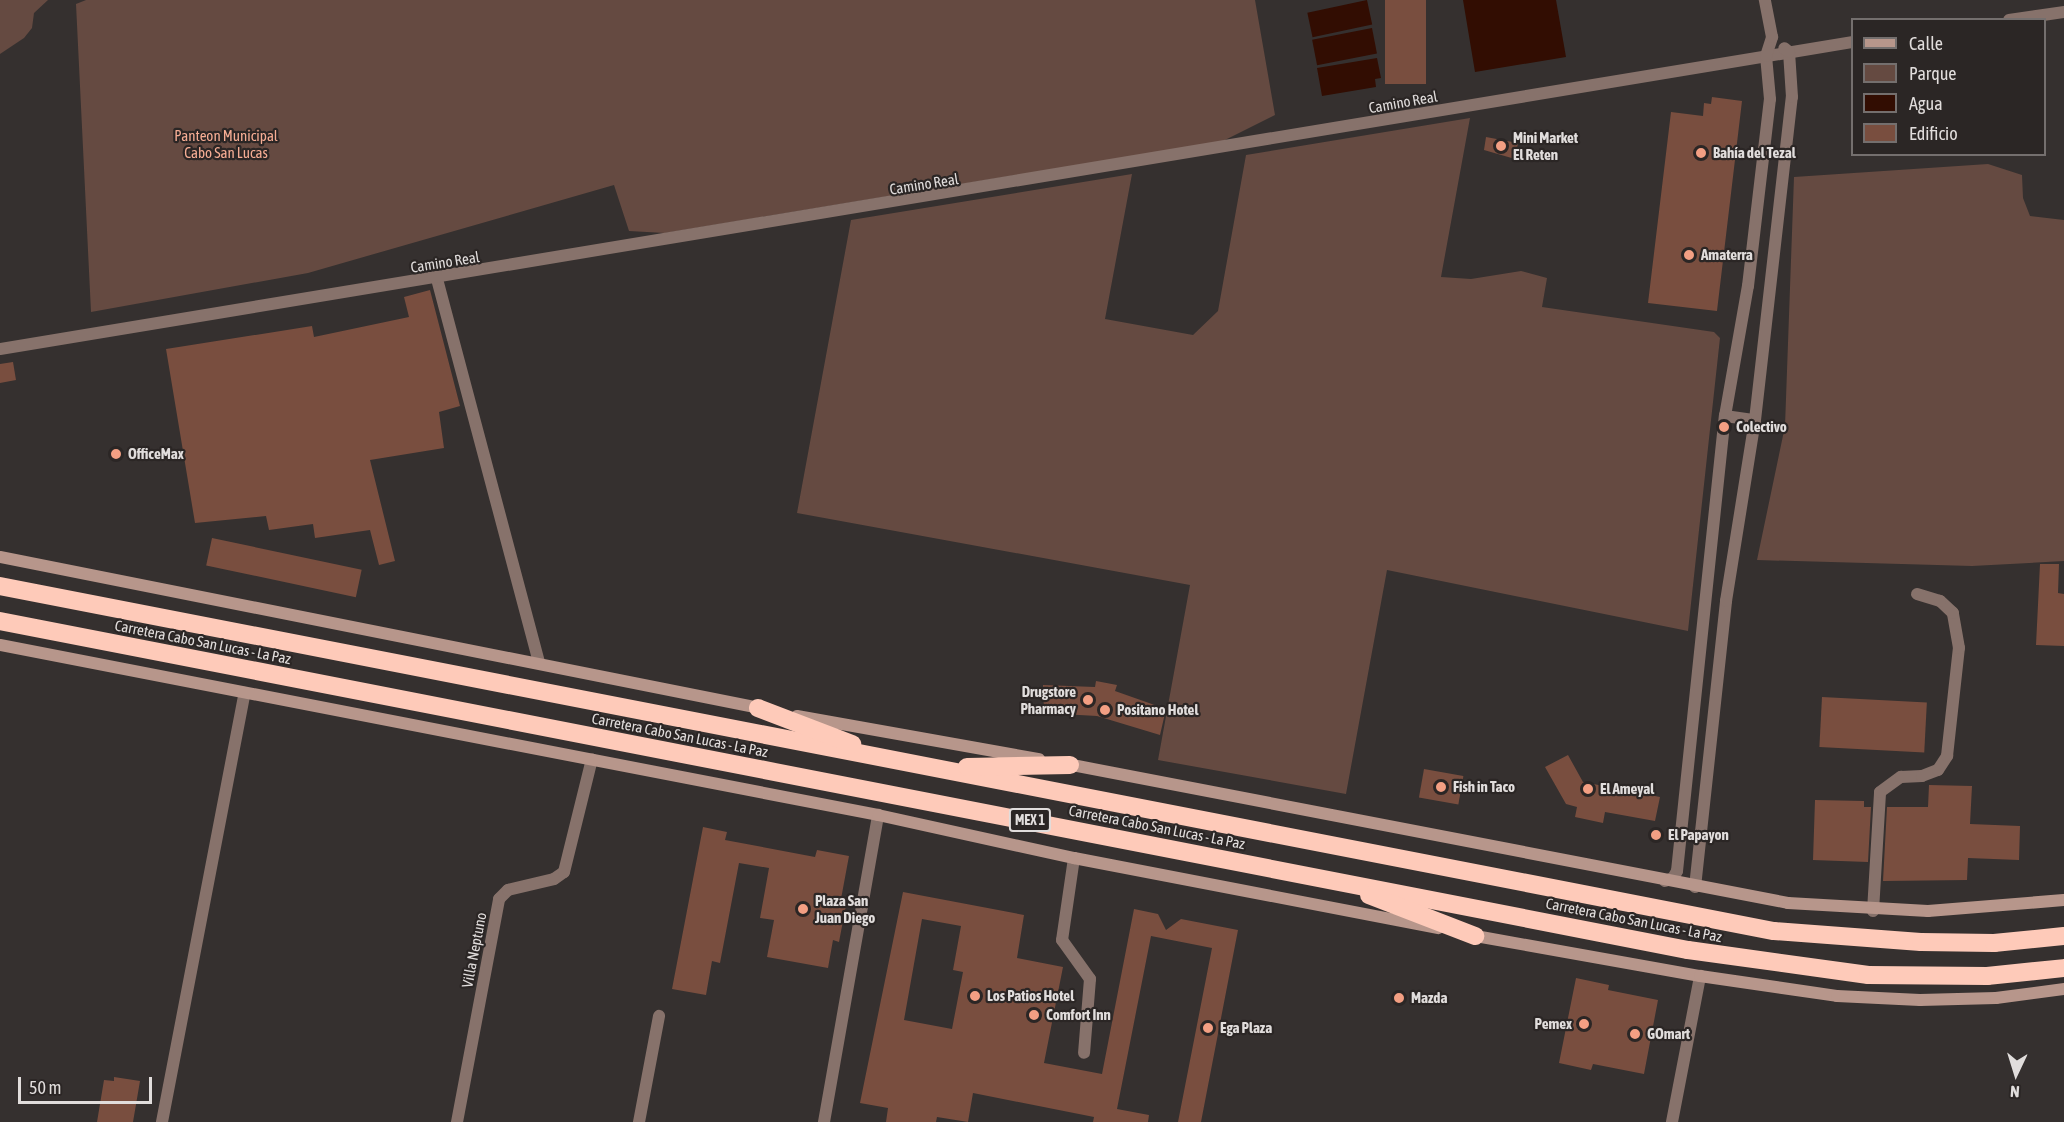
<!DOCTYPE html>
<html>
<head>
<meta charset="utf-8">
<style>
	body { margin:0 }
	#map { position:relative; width:2064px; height:1122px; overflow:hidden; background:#35302f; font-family:"Asap Condensed",sans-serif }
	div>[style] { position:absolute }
	.green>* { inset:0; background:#654a41 }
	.water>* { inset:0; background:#320d02; transform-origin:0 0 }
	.building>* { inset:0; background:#794e3f; transform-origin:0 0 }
	.street>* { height:12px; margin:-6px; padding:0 6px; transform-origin:6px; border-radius:6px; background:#87726b }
	.secondary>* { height:12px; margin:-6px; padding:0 6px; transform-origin:6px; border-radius:6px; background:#b7968b }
	.highway>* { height:18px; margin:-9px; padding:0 9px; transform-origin:9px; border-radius:9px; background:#fecab9 }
	.dots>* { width:16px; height:16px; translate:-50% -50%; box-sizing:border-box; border:3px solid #2b2625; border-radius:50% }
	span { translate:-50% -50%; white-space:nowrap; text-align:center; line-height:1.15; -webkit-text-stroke:4.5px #2b2625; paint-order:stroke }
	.shield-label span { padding:2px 4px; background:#2b2625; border:2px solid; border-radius:4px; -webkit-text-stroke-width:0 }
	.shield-label { font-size:14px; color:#e1dddc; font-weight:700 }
	.street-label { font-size:15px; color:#e1dddc }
	.park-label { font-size:15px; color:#f6ad94 }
	.poi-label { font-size:15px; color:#e1dddc; font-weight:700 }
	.left { translate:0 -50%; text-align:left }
	.right { translate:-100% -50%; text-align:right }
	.legend { position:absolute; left:1851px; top:18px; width:195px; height:138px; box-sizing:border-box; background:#2b2625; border:2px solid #746f6e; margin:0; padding:8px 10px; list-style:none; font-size:18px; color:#e1dddc }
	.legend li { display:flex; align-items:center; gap:12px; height:30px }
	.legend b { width:30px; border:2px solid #746f6e }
	.north { position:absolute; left:1986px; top:1044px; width:60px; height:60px; -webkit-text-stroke:4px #2b2625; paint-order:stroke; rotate:184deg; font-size:16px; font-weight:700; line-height:24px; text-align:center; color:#e1dddc }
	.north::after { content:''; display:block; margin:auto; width:21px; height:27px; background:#e1dddc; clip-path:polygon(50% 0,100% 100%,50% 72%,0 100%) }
	.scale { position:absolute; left:18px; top:1077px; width:134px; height:27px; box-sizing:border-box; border:3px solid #e1dddc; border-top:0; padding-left:8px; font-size:18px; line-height:21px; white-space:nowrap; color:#e1dddc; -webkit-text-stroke:4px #2b2625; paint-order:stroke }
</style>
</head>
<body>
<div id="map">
	<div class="green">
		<i style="clip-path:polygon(0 0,48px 0,34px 13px,32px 28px,24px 38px,0 54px)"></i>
		<i style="clip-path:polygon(86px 0,1255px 0,1275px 115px,1223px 141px,665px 233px,629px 231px,614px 185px,308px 273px,91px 312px,76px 4px)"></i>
		<i style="clip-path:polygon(1470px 118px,1441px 277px,1471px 279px,1521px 271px,1547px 278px,1542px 307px,1714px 332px,1720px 338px,1688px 631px,1387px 570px,1346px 794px,1158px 760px,1190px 585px,797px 513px,851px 220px,1132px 174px,1105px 319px,1193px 335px,1218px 311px,1246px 155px)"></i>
		<i style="clip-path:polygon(1988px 164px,2022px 175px,2023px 198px,2030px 216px,2064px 220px,2064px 561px,1972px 566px,1757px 560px,1785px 426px,1794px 177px)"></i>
	</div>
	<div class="water">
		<i style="left:1367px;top:0;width:25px;height:61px;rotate:78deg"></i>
		<i style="clip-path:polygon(1463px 0,1556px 0,1566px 57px,1475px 72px)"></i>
		<i style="left:1372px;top:28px;width:26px;height:61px;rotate:79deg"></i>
		<i style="clip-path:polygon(1377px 58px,1381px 78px,1375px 79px,1376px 87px,1322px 96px,1317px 68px)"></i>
	</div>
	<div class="building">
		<i style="left:1385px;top:0;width:41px;height:84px"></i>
		<i style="clip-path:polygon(1712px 97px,1742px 101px,1717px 311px,1648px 303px,1671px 112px,1703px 116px,1704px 103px,1711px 104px)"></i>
		<i style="clip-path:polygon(1486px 137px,1518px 143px,1515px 159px,1484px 150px)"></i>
		<i style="clip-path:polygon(430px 290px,460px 406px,439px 412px,444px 448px,370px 460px,395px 561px,379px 565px,370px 530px,315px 538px,313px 524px,269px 530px,266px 516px,195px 523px,166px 349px,312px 326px,314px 337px,409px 317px,404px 297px)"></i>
		<i style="clip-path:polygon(13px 362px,16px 380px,0 383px,0 364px)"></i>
		<i style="left:212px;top:538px;width:153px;height:28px;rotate:12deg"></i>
		<i style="clip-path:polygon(2040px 564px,2059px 564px,2058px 593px,2064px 594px,2064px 646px,2036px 645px)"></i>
		<i style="clip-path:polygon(1096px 681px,1117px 685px,1115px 691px,1166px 709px,1160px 735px,1097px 716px,1044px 713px,1043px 685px,1095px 687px)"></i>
		<i style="left:1822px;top:697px;width:105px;height:50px;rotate:3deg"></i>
		<i style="clip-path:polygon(1568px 755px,1583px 782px,1660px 797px,1655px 821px,1605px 812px,1603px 823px,1575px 817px,1577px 807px,1566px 804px,1545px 767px)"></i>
		<i style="left:1424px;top:769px;width:40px;height:29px;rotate:10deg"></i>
		<i style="clip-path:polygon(1929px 785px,1972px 786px,1970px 824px,2020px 826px,2019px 860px,1968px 858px,1967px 880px,1883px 881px,1887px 807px,1928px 807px)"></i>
		<i style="clip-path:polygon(1815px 800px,1864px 801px,1864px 807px,1871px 807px,1868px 862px,1813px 860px)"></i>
		<i style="clip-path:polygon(703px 827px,727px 832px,725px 840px,815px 857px,817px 850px,849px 856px,841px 899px,847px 900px,839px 942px,833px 940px,828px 968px,767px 957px,774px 920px,760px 918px,769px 868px,739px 863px,720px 963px,712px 961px,706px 995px,672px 989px)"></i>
		<i style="clip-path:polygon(evenodd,903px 892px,1024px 915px,1017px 958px,1063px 967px,1044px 1063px,1102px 1074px,1134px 909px,1158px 914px,1166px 930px,1181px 919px,1238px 930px,1201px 1122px,1178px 1122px,1212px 948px,1151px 936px,1117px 1109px,1149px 1115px,1148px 1122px,1093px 1122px,1094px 1117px,973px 1093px,968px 1122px,937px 1117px,936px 1122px,886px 1122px,888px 1108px,860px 1103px,903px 892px,922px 919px,961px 926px,953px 970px,963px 972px,952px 1029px,904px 1020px,922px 919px)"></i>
		<i style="clip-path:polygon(1576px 978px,1609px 985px,1608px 990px,1658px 1000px,1644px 1074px,1593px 1064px,1591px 1070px,1559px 1063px)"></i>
		<i style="clip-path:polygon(114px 1077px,140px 1081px,133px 1122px,97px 1122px,104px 1080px,114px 1081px)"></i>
	</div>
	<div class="street">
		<i style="left:2009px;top:20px;width:56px;rotate:-8.3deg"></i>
		<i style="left:437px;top:279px;width:397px;rotate:75.1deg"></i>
		<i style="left:0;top:349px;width:1877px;rotate:-9.41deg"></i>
		<i style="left:1725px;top:416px;width:30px;rotate:8deg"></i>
		<i style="left:1074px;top:858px;width:83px;rotate:98.3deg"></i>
		<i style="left:1062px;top:940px;width:48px;rotate:54.3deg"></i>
		<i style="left:1090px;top:979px;width:74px;rotate:94.6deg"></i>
		<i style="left:1665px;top:881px;width:9px;rotate:-21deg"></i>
		<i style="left:1673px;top:878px;width:8px;rotate:-60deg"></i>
		<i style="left:1677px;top:871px;width:458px;rotate:-84deg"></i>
		<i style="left:1725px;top:416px;width:132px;rotate:-80deg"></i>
		<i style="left:1748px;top:286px;width:188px;rotate:-83.3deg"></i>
		<i style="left:1770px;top:99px;width:43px;rotate:-95.3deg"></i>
		<i style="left:1766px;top:56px;width:20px;rotate:-72deg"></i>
		<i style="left:1772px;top:37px;width:38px;rotate:-101deg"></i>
		<i style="left:1695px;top:887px;width:288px;rotate:-83.8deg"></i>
		<i style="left:1726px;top:601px;width:183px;rotate:-80.9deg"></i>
		<i style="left:1755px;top:420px;width:325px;rotate:-83.5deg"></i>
		<i style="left:1792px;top:97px;width:45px;rotate:-93.8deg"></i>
		<i style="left:1789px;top:52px;width:6px;rotate:-141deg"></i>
		<i style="left:1873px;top:911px;width:119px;rotate:-86.6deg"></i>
		<i style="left:1880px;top:792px;width:26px;rotate:-36deg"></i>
		<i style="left:1901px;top:777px;width:21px;rotate:-3deg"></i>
		<i style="left:1922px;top:776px;width:17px;rotate:-21deg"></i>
		<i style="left:1938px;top:770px;width:17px;rotate:-57deg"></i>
		<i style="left:1947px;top:756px;width:109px;rotate:-83.7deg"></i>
		<i style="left:1959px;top:648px;width:36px;rotate:-100deg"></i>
		<i style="left:1953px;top:613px;width:18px;rotate:-137deg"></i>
		<i style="left:1940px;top:601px;width:24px;rotate:-163deg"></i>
		<i style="left:162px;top:1122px;width:437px;rotate:-79.1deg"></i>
		<i style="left:457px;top:1122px;width:227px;rotate:-79.3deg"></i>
		<i style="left:499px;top:899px;width:13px;rotate:-45deg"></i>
		<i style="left:508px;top:890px;width:47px;rotate:-13.4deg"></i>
		<i style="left:554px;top:879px;width:12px;rotate:-35deg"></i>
		<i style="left:564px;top:872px;width:116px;rotate:-76.1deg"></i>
		<i style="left:639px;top:1122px;width:108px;rotate:-79.3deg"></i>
		<i style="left:824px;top:1122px;width:312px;rotate:-80deg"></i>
		<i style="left:1672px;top:1122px;width:149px;rotate:-79.1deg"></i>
	</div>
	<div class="secondary">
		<i style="left:0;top:557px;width:780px;rotate:11.24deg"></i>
		<i style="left:0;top:645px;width:894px;rotate:10.96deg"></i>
		<i style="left:878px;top:815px;width:201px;rotate:12.4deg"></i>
		<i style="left:1074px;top:858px;width:371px;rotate:10.9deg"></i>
		<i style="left:797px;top:716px;width:246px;rotate:10.1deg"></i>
		<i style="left:1062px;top:763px;width:739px;rotate:10.91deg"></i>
		<i style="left:1788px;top:903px;width:140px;rotate:3.3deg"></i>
		<i style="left:1928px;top:911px;width:136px;rotate:-4.6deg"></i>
		<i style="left:1470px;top:935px;width:234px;rotate:10.1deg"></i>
		<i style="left:1700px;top:976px;width:138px;rotate:8.3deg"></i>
		<i style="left:1837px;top:996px;width:83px;rotate:2.8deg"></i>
		<i style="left:1920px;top:1000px;width:76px;rotate:-1.5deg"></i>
		<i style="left:1996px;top:998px;width:69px;rotate:-7.5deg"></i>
	</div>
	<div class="highway">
		<i style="left:0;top:586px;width:1807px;rotate:11.01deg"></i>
		<i style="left:1774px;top:931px;width:147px;rotate:4.3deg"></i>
		<i style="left:1921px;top:942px;width:73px;rotate:0.8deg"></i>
		<i style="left:1994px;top:943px;width:70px;rotate:-5.7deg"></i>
		<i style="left:0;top:621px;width:1720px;rotate:11.03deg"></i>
		<i style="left:1688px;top:950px;width:182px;rotate:7.9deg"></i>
		<i style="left:1868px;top:975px;width:119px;rotate:0.5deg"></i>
		<i style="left:1987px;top:976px;width:77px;rotate:-5.9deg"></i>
		<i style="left:758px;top:708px;width:101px;rotate:21deg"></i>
		<i style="left:967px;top:767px;width:103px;rotate:-1.1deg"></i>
		<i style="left:1369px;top:895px;width:114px;rotate:21.1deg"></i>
	</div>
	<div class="dots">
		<i style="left:1501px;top:146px;background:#f39f83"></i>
		<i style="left:1701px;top:153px;background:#f39f83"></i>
		<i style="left:1689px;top:255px;background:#f39f83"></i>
		<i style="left:1724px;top:427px;background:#f39f83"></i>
		<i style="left:116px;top:454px;background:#f39f83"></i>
		<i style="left:1088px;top:700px;background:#f39f83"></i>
		<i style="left:1105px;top:710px;background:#f39f83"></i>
		<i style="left:1441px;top:787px;background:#f39f83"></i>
		<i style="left:1588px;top:789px;background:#f39f83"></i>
		<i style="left:1656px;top:835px;background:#f39f83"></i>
		<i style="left:803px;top:909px;background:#f39f83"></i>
		<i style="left:975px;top:996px;background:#f39f83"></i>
		<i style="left:1399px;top:998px;background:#f39f83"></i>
		<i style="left:1034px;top:1015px;background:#f39f83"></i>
		<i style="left:1584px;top:1024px;background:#f39f83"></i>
		<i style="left:1208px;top:1028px;background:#f39f83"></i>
		<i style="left:1635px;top:1034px;background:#f39f83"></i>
	</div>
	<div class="shield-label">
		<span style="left:1030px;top:820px">MEX 1</span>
	</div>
	<div class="street-label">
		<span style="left:1403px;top:102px;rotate:-10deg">Camino Real</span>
		<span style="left:924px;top:184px;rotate:-9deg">Camino Real</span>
		<span style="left:445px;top:262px;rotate:-9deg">Camino Real</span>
		<span style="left:203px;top:642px;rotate:11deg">Carretera Cabo San Lucas - La Paz</span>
		<span style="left:680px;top:735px;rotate:11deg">Carretera Cabo San Lucas - La Paz</span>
		<span style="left:1157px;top:827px;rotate:11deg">Carretera Cabo San Lucas - La Paz</span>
		<span style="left:1634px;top:920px;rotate:11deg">Carretera Cabo San Lucas - La Paz</span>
		<span style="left:474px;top:950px;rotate:-79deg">Villa Neptuno</span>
	</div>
	<div class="park-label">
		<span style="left:226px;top:144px">Panteon Municipal<br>Cabo San Lucas</span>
	</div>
	<div class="poi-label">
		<span class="left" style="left:1513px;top:146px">Mini Market<br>El Reten</span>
		<span class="left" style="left:1713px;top:153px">Bahía del Tezal</span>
		<span class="left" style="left:1701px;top:255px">Amaterra</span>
		<span class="left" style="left:1736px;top:427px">Colectivo</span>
		<span class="left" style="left:128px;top:454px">OfficeMax</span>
		<span class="right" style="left:1076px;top:700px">Drugstore<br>Pharmacy</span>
		<span class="left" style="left:1117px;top:710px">Positano Hotel</span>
		<span class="left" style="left:1453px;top:787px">Fish in Taco</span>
		<span class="left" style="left:1600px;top:789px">El Ameyal</span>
		<span class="left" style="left:1668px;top:835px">El Papayon</span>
		<span class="left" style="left:815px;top:909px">Plaza San<br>Juan Diego</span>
		<span class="left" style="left:987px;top:996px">Los Patios Hotel</span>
		<span class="left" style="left:1411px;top:998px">Mazda</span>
		<span class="left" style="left:1046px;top:1015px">Comfort Inn</span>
		<span class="right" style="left:1572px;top:1024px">Pemex</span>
		<span class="left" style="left:1220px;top:1028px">Ega Plaza</span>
		<span class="left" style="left:1647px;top:1034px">GOmart</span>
	</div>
	<ul class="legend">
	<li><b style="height:8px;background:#b7968b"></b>Calle</li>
	<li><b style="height:16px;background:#654a41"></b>Parque</li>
	<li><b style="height:16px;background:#320d02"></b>Agua</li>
	<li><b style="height:16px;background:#794e3f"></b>Edificio</li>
	</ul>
	<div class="north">N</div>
	<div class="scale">50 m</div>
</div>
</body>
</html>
